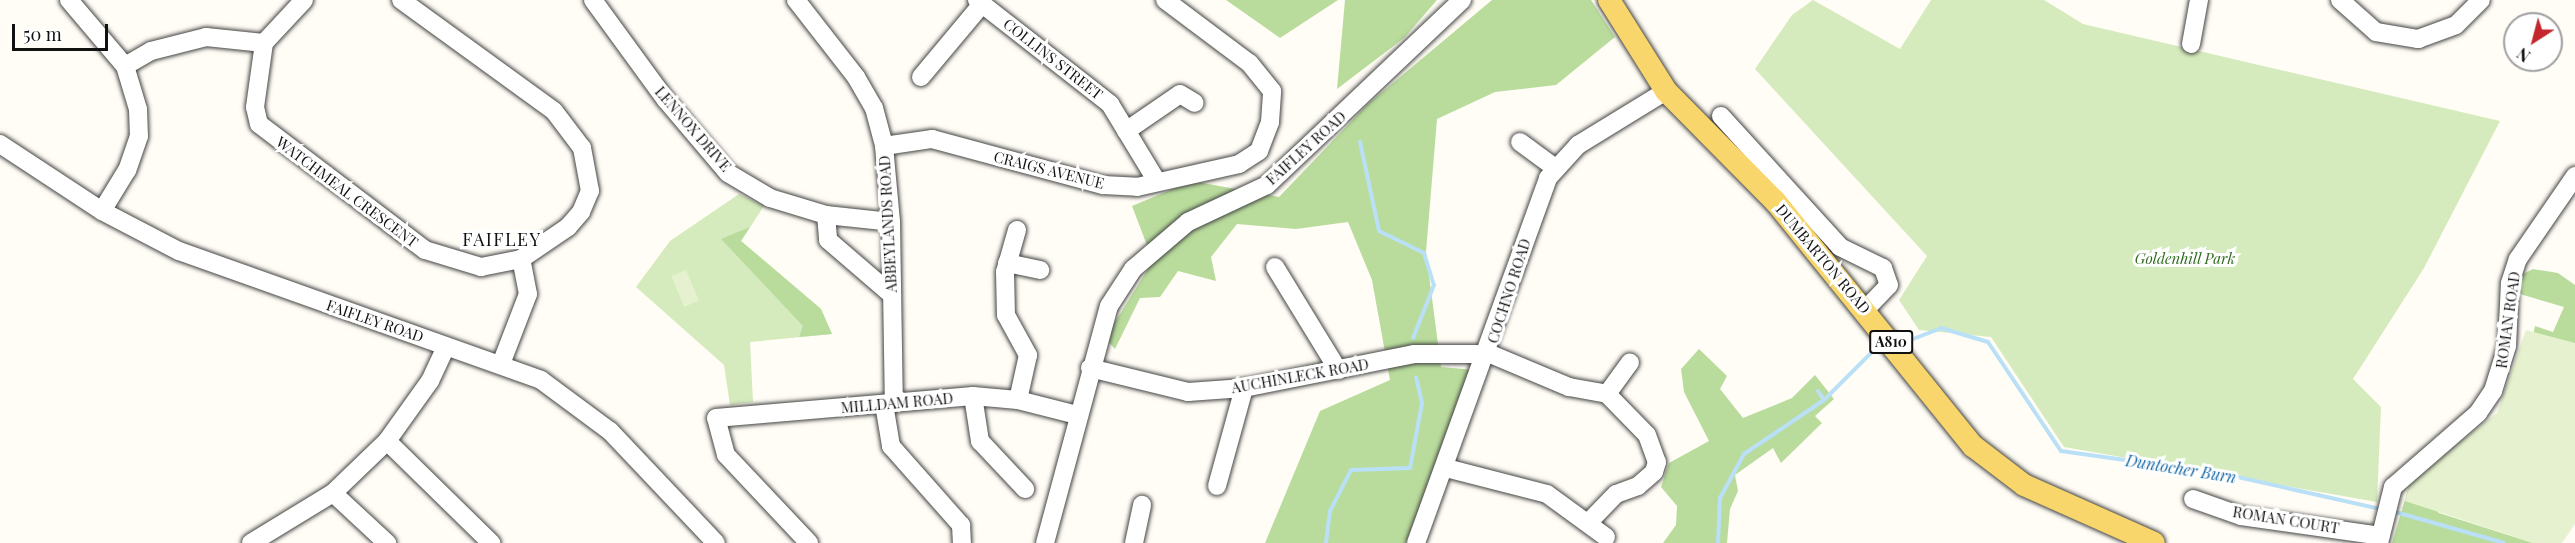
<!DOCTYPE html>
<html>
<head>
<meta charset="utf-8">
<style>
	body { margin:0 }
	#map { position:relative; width:2575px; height:543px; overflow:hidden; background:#fffdf5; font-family:"Playfair Display",serif }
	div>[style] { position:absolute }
	.green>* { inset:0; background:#d5ebbd }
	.forest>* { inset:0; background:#b9dc9c }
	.pitch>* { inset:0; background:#e6f2cf; transform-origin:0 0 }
	.stream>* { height:4px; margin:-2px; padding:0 2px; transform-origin:2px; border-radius:2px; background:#b9e0f7 }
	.roads { filter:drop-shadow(0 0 2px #444) drop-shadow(0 0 2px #444) }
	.minor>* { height:18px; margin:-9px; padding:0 9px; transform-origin:9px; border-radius:9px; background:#fff }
	.major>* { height:22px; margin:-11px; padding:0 11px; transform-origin:11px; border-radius:11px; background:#f9d66b }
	span { translate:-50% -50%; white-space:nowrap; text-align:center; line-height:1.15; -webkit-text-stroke:6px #fff; paint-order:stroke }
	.shield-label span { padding:2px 4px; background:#fff; border:2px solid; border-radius:4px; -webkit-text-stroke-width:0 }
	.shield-label { font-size:14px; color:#111; font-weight:700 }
	.street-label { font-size:15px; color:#111 }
	.park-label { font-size:15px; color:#2f6b1f; font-style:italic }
	.water-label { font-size:16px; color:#1768a6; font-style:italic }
	.quarter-label { font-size:18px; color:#111; letter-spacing:1.5px }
	.north { position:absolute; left:2503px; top:12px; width:60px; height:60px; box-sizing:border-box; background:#fff; border:2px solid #a0a0a0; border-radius:50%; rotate:216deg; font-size:16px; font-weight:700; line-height:24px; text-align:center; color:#111 }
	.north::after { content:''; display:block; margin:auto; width:21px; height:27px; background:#c4262e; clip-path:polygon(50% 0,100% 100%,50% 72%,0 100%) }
	.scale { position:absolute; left:12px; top:24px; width:96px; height:27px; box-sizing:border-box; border:3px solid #111; border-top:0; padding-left:8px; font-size:18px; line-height:21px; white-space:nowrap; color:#111; -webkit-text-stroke:4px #fff; paint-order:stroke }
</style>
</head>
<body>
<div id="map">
	<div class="green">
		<i style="clip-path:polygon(1813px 0,1900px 49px,1931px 0,2044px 0,2083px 24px,2500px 121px,2424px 268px,2353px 379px,2381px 407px,2377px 502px,2064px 447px,1991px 337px,1919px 330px,1899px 300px,1927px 256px,1755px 69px,1792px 15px)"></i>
		<i style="clip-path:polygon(739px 194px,764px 206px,741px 241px,821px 309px,832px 334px,750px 342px,753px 402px,730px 405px,724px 365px,636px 287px,670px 241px)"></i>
	</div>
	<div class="forest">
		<i style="clip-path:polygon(1226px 0,1338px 0,1280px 38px)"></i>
		<i style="clip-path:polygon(1345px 0,1437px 0,1404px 38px,1337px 89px)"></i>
		<i style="clip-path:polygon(1492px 0,1591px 0,1615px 37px,1556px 85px,1495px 92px,1437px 119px,1426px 252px,1441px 367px,1474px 370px,1406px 543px,1265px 543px,1320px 411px,1390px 380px,1372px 280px,1348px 222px,1296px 229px,1237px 224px,1211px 257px,1216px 281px,1178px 271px,1160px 297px,1140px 298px,1115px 349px,1105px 338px,1153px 261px,1132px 206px,1192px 181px,1279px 197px,1368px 104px)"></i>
		<i style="clip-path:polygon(750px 227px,741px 241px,821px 309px,832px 334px,799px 337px,803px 326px,721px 239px)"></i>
		<i style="clip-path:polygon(2533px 269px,2558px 273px,2575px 285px,2575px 364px,2520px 395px,2535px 326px,2553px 332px,2564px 307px,2520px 294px,2523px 274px)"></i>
		<i style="clip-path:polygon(1699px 349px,1727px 376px,1720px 389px,1743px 418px,1792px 398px,1815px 375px,1834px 399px,1815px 416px,1822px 423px,1781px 463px,1773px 448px,1735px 475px,1738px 491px,1730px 509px,1727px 543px,1663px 543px,1676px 525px,1677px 506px,1661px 487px,1669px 463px,1709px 441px,1684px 392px,1681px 369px)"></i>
		<i style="clip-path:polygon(2410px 483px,2439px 513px,2533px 543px,2392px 543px)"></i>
	</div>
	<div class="pitch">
		<i style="left:686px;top:270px;width:33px;height:16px;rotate:67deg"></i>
		<i style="clip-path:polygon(2526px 330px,2575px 343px,2575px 524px,2562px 543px,2533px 543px,2405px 501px,2411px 480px,2497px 413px)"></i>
	</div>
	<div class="stream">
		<i style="left:1360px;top:142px;width:91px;rotate:77.9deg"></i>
		<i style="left:1379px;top:231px;width:50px;rotate:26.1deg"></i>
		<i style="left:1424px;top:253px;width:34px;rotate:73deg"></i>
		<i style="left:1434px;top:285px;width:57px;rotate:111.6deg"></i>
		<i style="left:1913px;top:339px;width:30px;rotate:-21deg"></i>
		<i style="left:1941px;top:328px;width:49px;rotate:16.6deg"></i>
		<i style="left:1988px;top:342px;width:131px;rotate:56.2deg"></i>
		<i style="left:2061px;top:451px;width:165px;rotate:8deg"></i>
		<i style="left:2224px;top:474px;width:161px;rotate:12.6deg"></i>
		<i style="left:1818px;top:391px;width:11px;rotate:56deg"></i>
		<i style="left:2392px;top:511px;width:116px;rotate:15.9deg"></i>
		<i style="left:1326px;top:543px;width:32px;rotate:-83deg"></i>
		<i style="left:1330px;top:511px;width:46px;rotate:-62.9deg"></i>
		<i style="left:1351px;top:470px;width:59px;rotate:-1.9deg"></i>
		<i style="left:1410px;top:468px;width:66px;rotate:-79.5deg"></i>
		<i style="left:1422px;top:403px;width:26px;rotate:-103deg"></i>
		<i style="left:1718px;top:543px;width:45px;rotate:-87.5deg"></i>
		<i style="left:1720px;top:498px;width:50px;rotate:-61.4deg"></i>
		<i style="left:1744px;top:454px;width:97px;rotate:-34deg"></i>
		<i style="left:1824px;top:400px;width:68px;rotate:-45deg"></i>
	</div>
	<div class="roads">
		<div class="minor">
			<i style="left:69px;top:0;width:87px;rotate:49.7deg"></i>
			<i style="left:125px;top:66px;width:45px;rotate:73.2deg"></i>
			<i style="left:138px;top:109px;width:27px;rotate:88deg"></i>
			<i style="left:139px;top:136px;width:36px;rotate:109deg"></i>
			<i style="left:127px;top:170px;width:48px;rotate:121.4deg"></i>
			<i style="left:304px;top:0;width:59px;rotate:132.9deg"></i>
			<i style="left:264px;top:43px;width:65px;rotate:98deg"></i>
			<i style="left:255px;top:107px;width:17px;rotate:77deg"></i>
			<i style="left:259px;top:124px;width:208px;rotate:37.2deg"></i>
			<i style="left:425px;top:250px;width:59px;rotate:16.9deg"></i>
			<i style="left:481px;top:267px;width:41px;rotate:-11.3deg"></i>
			<i style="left:521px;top:259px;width:57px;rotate:-34.2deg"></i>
			<i style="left:568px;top:227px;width:20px;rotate:-49deg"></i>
			<i style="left:581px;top:212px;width:23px;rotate:-67deg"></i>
			<i style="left:590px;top:191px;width:44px;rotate:-100.5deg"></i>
			<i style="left:582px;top:148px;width:46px;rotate:-127.1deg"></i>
			<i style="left:554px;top:111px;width:189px;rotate:-144deg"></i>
			<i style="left:593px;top:0;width:124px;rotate:53.9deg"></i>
			<i style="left:666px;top:100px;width:96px;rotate:49.7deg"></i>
			<i style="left:728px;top:173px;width:49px;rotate:30.8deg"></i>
			<i style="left:770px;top:198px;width:59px;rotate:16.9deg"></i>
			<i style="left:826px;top:215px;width:65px;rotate:6.1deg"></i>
			<i style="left:796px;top:0;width:98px;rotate:52.1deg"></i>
			<i style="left:856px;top:77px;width:36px;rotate:60deg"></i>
			<i style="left:874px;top:108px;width:39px;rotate:75deg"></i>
			<i style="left:884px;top:146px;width:76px;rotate:84.7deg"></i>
			<i style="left:891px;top:222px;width:181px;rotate:89.1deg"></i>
			<i style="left:977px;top:0;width:169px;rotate:38deg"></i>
			<i style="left:1110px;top:104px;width:89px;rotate:58.8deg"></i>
			<i style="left:2340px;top:0;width:48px;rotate:41.6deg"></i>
			<i style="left:2376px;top:32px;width:43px;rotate:9.5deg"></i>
			<i style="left:2418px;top:39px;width:40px;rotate:-20.2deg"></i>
			<i style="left:2456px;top:25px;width:35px;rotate:-45deg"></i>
			<i style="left:2191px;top:44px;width:45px;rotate:-79.7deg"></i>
			<i style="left:125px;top:66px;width:30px;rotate:-30deg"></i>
			<i style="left:151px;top:51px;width:57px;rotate:-14.3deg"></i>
			<i style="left:206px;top:37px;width:58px;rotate:5.9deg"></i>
			<i style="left:921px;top:77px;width:95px;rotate:-50.1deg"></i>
			<i style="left:1721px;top:116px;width:177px;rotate:47.7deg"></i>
			<i style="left:1840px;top:247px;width:48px;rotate:26deg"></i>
			<i style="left:1883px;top:268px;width:18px;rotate:71deg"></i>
			<i style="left:1889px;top:285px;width:35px;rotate:134deg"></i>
			<i style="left:1126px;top:131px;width:65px;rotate:-34.4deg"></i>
			<i style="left:1180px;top:94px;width:17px;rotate:31deg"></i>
			<i style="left:1520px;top:142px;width:42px;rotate:36.3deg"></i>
			<i style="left:0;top:144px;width:122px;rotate:33.3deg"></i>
			<i style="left:102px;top:211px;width:87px;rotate:27.5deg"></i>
			<i style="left:179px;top:251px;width:384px;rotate:19.6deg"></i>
			<i style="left:541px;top:380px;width:86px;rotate:36.5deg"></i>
			<i style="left:610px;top:431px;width:154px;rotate:46.6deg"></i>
			<i style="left:884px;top:146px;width:49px;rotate:-8.3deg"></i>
			<i style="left:932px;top:139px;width:177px;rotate:15.1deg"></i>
			<i style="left:1103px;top:185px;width:34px;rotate:3deg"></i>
			<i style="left:1137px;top:187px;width:105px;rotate:-12.7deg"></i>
			<i style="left:1239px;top:164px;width:24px;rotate:-33deg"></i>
			<i style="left:1259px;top:151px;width:31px;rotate:-69deg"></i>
			<i style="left:1270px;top:122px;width:31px;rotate:-86deg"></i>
			<i style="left:1272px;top:91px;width:36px;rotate:-129deg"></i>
			<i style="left:1249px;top:63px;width:105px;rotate:-143.1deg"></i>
			<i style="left:826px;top:215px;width:25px;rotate:85deg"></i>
			<i style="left:828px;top:240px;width:84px;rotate:40.7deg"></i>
			<i style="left:1017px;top:230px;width:44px;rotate:105.9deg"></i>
			<i style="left:1005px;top:272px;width:43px;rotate:88.7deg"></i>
			<i style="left:1006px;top:315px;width:46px;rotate:61.2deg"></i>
			<i style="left:1028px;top:355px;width:46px;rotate:102.5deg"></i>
			<i style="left:1007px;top:263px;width:34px;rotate:12deg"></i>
			<i style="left:1275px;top:267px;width:121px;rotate:58.5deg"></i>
			<i style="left:1488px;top:353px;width:88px;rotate:22.8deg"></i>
			<i style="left:1569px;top:387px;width:39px;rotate:10deg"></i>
			<i style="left:1607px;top:394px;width:57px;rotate:45.7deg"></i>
			<i style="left:1647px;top:435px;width:29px;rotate:70deg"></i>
			<i style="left:1657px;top:462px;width:10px;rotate:107deg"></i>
			<i style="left:1654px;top:472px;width:21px;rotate:139deg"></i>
			<i style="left:1638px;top:486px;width:23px;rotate:160deg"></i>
			<i style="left:1616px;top:494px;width:40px;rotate:134deg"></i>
			<i style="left:501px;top:364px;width:75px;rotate:-68.9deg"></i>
			<i style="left:528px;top:294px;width:36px;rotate:-101deg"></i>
			<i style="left:1090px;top:368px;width:101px;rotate:13.8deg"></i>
			<i style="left:1188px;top:392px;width:56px;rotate:-4.1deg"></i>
			<i style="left:1244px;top:388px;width:173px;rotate:-11.3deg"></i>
			<i style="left:1414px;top:354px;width:63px"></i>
			<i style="left:1607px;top:394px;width:39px;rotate:-54deg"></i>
			<i style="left:973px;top:396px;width:46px;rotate:81.2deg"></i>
			<i style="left:980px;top:441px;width:66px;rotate:46.8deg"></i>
			<i style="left:884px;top:404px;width:43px;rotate:80.5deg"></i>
			<i style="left:891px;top:446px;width:106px;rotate:48.5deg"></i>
			<i style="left:961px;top:525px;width:18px;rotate:87deg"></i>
			<i style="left:387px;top:441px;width:146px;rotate:44.4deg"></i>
			<i style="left:1446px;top:468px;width:104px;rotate:14.4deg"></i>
			<i style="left:1547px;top:494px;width:73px;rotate:36.1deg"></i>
			<i style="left:1217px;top:486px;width:102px;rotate:-74.6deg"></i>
			<i style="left:333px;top:493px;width:74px;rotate:42.8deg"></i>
			<i style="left:2193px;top:499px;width:51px;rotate:19.5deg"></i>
			<i style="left:2241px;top:516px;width:141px;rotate:8.1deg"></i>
			<i style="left:251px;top:543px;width:96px;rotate:-31.4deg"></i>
			<i style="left:333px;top:493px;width:75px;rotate:-43.9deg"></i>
			<i style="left:387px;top:441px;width:74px;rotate:-54.4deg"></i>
			<i style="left:430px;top:381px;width:38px;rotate:-65deg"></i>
			<i style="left:809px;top:543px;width:121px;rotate:-133.3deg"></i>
			<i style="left:726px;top:455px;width:38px;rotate:-105deg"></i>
			<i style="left:716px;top:418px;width:258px;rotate:-4.9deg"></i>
			<i style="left:973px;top:396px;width:45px;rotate:5.1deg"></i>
			<i style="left:1018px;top:400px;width:61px;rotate:14.3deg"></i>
			<i style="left:1045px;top:543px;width:245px;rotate:-74.9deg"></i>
			<i style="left:1109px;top:306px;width:44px;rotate:-57deg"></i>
			<i style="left:1133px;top:269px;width:72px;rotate:-40.5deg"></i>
			<i style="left:1188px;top:222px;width:87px;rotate:-25.1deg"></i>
			<i style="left:1267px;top:185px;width:269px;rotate:-43.5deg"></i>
			<i style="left:1134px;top:543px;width:39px;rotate:-78deg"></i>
			<i style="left:1416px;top:543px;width:388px;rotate:-70.1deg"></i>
			<i style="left:1548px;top:178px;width:45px;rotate:-47.7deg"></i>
			<i style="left:1578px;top:145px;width:103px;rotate:-31.5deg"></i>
			<i style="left:2379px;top:543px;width:58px;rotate:-76deg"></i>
			<i style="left:2393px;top:487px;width:113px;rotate:-41deg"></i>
			<i style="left:2478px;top:413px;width:27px;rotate:-56deg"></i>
			<i style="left:2493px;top:391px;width:47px;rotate:-72.7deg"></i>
			<i style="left:2507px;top:346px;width:63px;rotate:-87.3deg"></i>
			<i style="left:2510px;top:283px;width:25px;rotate:-72deg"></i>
			<i style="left:2518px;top:259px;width:101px;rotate:-55.5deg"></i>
		</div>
		<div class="major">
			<i style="left:1609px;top:0;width:107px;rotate:57.9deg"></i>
			<i style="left:1666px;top:91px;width:155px;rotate:45.3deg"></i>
			<i style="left:1775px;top:201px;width:315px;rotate:51.1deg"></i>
			<i style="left:1973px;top:446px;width:64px;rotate:37.4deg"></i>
			<i style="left:2024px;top:485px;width:142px;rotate:24deg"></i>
		</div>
	</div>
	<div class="shield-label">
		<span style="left:1891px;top:342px">A810</span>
	</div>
	<div class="street-label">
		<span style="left:1053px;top:59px;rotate:38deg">COLLINS STREET</span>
		<span style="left:693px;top:129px;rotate:49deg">LENNOX DRIVE</span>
		<span style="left:1306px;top:148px;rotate:-42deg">FAIFLEY ROAD</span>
		<span style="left:1049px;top:170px;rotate:14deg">CRAIGS AVENUE</span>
		<span style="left:347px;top:192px;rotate:37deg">WATCHMEAL CRESCENT</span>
		<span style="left:888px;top:224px;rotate:-93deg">ABBEYLANDS ROAD</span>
		<span style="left:1823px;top:259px;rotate:50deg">DUMBARTON ROAD</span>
		<span style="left:1509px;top:291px;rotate:-72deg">COCHNO ROAD</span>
		<span style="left:2508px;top:320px;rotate:-82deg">ROMAN ROAD</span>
		<span style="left:375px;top:321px;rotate:19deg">FAIFLEY ROAD</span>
		<span style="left:1300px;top:376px;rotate:-10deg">AUCHINLECK ROAD</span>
		<span style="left:897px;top:403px;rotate:-5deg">MILLDAM ROAD</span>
		<span style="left:2286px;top:520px;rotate:9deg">ROMAN COURT</span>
	</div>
	<div class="park-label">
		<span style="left:2185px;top:259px">Goldenhill Park</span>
	</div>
	<div class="water-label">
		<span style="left:2181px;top:469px;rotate:9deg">Duntocher Burn</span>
	</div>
	<div class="quarter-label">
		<span style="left:502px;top:239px">FAIFLEY</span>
	</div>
	<div class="north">N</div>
	<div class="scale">50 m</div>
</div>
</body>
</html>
